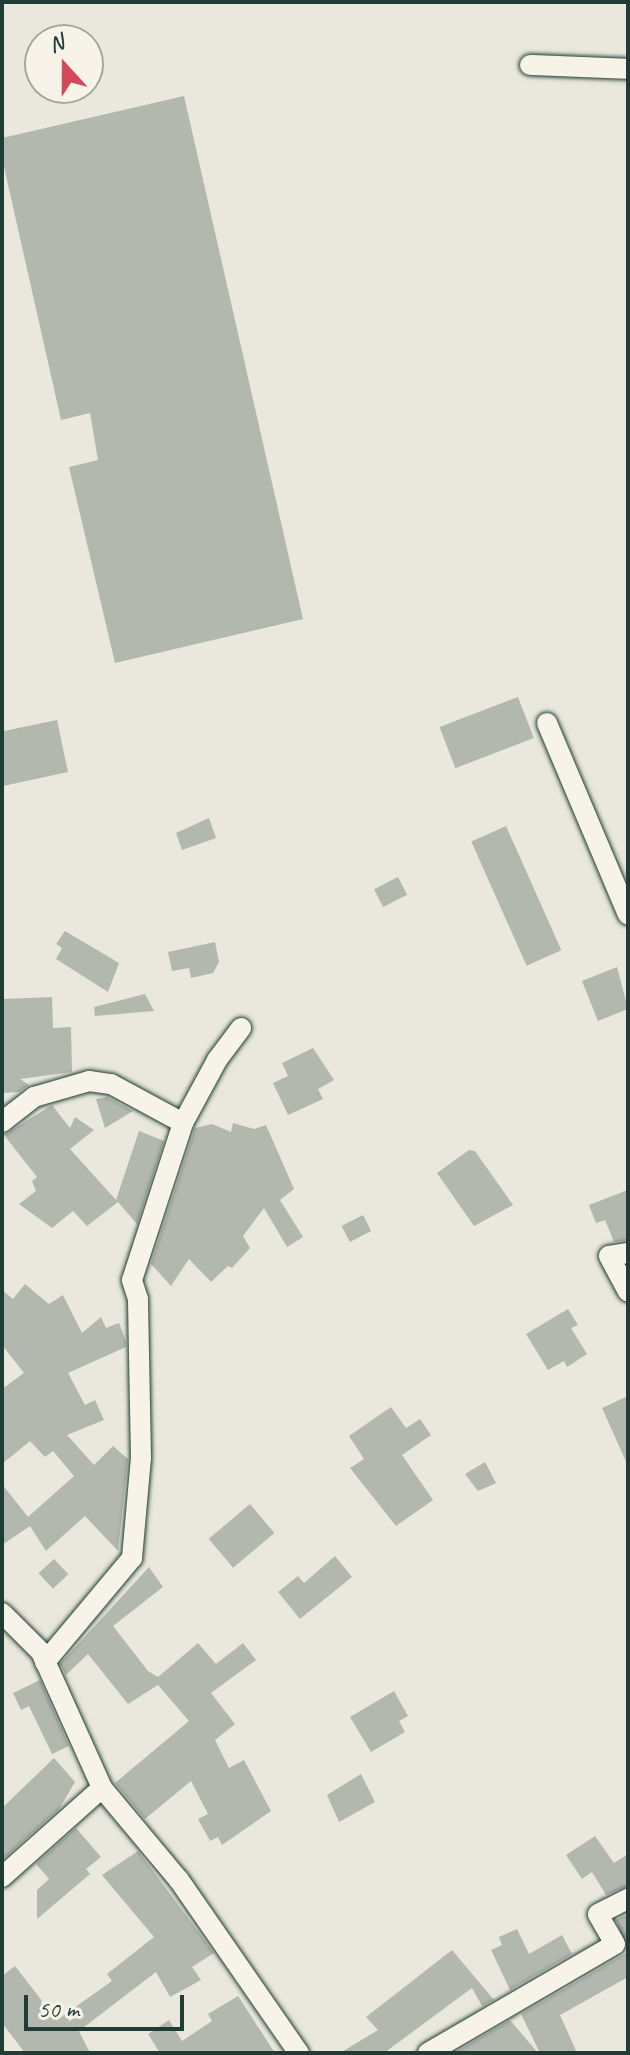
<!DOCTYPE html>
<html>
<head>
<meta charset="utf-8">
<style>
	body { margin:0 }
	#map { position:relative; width:630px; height:2055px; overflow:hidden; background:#eae8dd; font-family:Caveat,sans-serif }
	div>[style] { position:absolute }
	.building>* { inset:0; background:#b2b8ae; transform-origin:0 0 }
	.roads { filter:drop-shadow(0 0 2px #1f3d34) drop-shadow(0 0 2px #1f3d34) }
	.minor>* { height:20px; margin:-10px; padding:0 10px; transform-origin:10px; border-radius:10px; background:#f7f3e8 }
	span { translate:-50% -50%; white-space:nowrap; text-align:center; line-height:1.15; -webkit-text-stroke:6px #f7f3e8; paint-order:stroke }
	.frame { position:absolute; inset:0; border:4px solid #1f3d34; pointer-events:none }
	.north { position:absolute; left:24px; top:24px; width:80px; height:80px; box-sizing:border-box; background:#f7f3e8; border:2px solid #a1aaa0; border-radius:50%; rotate:339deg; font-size:22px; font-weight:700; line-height:32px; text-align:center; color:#1f3d34 }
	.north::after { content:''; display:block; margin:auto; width:28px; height:36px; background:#d1495b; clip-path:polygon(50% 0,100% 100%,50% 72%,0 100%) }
	.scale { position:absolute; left:24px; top:1995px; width:160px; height:36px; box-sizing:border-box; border:4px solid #1f3d34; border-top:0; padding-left:10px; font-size:24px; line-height:28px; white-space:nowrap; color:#1f3d34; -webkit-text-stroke:6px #f7f3e8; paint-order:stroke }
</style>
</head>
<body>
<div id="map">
	<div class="building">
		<i style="clip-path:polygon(184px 96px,303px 619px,115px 663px,69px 467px,98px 460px,90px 413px,61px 420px,2px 158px,2px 138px)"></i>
		<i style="left:518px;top:697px;width:44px;height:84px;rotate:69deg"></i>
		<i style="clip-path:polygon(57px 720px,68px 772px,3px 786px,4px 731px)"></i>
		<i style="clip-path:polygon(209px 818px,216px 838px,182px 850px,176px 833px)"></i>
		<i style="left:506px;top:826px;width:136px;height:38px;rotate:66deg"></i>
		<i style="left:398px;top:877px;width:20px;height:27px;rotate:63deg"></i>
		<i style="clip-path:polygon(65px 931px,119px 963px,108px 992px,56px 959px,62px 948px,56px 944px)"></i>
		<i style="clip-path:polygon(215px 942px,219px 962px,213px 973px,191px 978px,189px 968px,172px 971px,168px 952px)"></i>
		<i style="clip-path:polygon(617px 967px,628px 1009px,598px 1021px,582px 981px)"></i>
		<i style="clip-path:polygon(145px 994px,154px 1011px,95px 1016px,94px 1007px)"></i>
		<i style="clip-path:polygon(52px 997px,53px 1028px,71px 1027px,72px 1072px,20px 1079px,29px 1085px,19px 1092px,2px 1093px,3px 999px)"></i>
		<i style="clip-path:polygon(313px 1048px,334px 1080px,318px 1089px,323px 1099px,288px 1115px,273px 1083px,288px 1076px,282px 1063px)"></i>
		<i style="clip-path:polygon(107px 1097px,133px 1111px,105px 1128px,96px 1099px)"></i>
		<i style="clip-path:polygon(52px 1105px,70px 1128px,75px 1117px,94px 1130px,70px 1149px,116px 1200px,139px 1131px,164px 1141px,137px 1224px,118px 1202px,87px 1226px,73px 1211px,52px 1228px,19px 1204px,36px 1191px,32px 1181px,37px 1177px,4px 1135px)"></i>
		<i style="clip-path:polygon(233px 1123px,254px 1129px,266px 1125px,294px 1189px,280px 1200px,303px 1237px,287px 1247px,264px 1208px,243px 1236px,250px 1248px,232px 1268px,228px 1266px,211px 1282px,189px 1259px,171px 1286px,151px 1264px,195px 1128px,212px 1124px,231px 1132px)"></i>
		<i style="clip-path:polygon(469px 1150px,475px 1151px,513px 1205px,474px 1226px,437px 1173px)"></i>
		<i style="clip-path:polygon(628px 1190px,628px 1240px,614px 1242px,605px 1220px,596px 1223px,589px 1205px)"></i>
		<i style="left:363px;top:1215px;width:18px;height:24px;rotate:63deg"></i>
		<i style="clip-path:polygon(25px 1284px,49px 1304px,63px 1295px,82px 1333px,101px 1317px,106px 1328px,119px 1323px,126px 1341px,126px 1347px,68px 1373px,85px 1405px,95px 1400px,104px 1420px,67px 1435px,94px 1465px,113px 1446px,128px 1459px,118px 1551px,85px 1516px,46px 1551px,30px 1526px,2px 1545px,2px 1484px,28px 1517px,74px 1476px,53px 1451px,45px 1457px,30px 1441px,2px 1464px,2px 1389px,24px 1373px,2px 1345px,2px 1290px,13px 1299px)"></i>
		<i style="clip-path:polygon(568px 1309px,578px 1325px,571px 1328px,587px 1354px,567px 1367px,564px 1361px,548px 1370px,526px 1334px)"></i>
		<i style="clip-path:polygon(628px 1396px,628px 1466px,602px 1408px)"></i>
		<i style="clip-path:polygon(391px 1407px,406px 1428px,420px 1419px,431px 1435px,402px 1455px,433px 1500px,396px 1526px,350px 1468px,364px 1459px,349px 1436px)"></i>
		<i style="clip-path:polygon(485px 1462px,496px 1483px,478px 1491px,465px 1474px)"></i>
		<i style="left:250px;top:1504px;width:38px;height:54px;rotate:50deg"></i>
		<i style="clip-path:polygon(335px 1556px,352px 1577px,300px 1619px,278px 1592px,298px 1576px,304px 1583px)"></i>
		<i style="left:54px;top:1559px;width:21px;height:21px;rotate:47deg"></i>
		<i style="clip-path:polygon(149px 1567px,163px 1587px,113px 1626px,148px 1671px,158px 1677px,198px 1643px,216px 1664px,243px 1643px,256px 1660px,211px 1693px,235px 1724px,215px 1740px,229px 1768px,244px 1760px,271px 1811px,222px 1845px,218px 1837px,210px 1841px,198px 1819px,208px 1814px,191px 1781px,145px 1819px,115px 1783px,189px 1721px,158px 1685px,128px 1704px,88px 1654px,66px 1675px,60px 1664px)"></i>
		<i style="clip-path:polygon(40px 1680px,69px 1746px,52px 1754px,29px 1706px,21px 1710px,13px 1693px)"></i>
		<i style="clip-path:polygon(394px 1691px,408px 1716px,399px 1721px,405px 1732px,371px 1752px,350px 1717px)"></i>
		<i style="clip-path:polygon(54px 1758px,75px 1782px,59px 1809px,2px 1860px,2px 1808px)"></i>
		<i style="clip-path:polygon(361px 1774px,375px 1802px,339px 1822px,327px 1795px)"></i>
		<i style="clip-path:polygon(76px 1828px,101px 1857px,86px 1869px,90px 1874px,37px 1919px,37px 1890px,49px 1879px,36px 1864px)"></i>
		<i style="clip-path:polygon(595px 1836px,614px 1863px,628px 1854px,628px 1886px,606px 1895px,592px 1872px,582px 1879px,566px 1855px)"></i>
		<i style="clip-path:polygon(138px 1851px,214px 1953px,192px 1967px,201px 1980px,170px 1997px,156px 1972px,79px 2031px,90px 2053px,25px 2053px,2px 2023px,2px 1976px,15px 1966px,57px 2020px,112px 1981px,107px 1974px,154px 1937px,102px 1875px)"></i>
		<i style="clip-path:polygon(628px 1914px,628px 1977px,560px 2015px,577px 2053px,540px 2053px,521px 2014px,628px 1952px,616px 1920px)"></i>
		<i style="clip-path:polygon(517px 1929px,529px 1954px,562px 1935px,572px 1954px,510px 1990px,491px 1950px,502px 1945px,499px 1937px)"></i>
		<i style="clip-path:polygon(452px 1950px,494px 2000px,482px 2006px,472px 1988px,384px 2053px,340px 2053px,378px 2030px,366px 2017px)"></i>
		<i style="clip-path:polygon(238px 1996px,275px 2053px,160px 2053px,148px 2034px,169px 2020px,182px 2041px,212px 2021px,208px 2014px)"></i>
		<i style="clip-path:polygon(510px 2020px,538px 2053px,454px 2053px)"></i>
	</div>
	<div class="roads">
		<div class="minor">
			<i style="left:530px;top:65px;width:98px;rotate:2.3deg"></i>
			<i style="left:547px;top:723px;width:208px;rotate:67.1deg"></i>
			<i style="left:2px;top:1122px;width:41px;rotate:-38deg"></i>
			<i style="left:34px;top:1097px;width:57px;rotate:-16.2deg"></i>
			<i style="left:89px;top:1081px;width:22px;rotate:8deg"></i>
			<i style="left:111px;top:1084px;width:82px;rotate:28.4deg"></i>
			<i style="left:628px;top:1253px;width:19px;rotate:171deg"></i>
			<i style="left:609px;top:1256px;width:40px;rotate:62deg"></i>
			<i style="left:2px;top:1613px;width:55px;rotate:45deg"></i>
			<i style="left:41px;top:1652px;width:149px;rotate:65.8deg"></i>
			<i style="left:102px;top:1788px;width:120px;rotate:50.1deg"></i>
			<i style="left:179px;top:1880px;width:211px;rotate:55.3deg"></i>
			<i style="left:45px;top:1662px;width:136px;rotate:-50.1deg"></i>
			<i style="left:132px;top:1558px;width:100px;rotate:-84.9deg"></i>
			<i style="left:141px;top:1458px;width:159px;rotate:-91.1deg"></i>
			<i style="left:138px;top:1299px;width:20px;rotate:-108deg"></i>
			<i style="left:132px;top:1280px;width:165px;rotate:-72deg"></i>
			<i style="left:183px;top:1123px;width:72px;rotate:-61.6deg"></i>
			<i style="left:217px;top:1060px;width:40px;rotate:-53deg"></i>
			<i style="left:2px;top:1877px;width:134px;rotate:-41.7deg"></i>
			<i style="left:428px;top:2053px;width:216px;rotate:-30.2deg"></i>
			<i style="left:615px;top:1944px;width:34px;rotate:-120deg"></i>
			<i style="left:598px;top:1914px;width:34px;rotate:-27deg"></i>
		</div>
	</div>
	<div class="frame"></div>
	<div class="north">N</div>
	<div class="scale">50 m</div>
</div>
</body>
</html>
